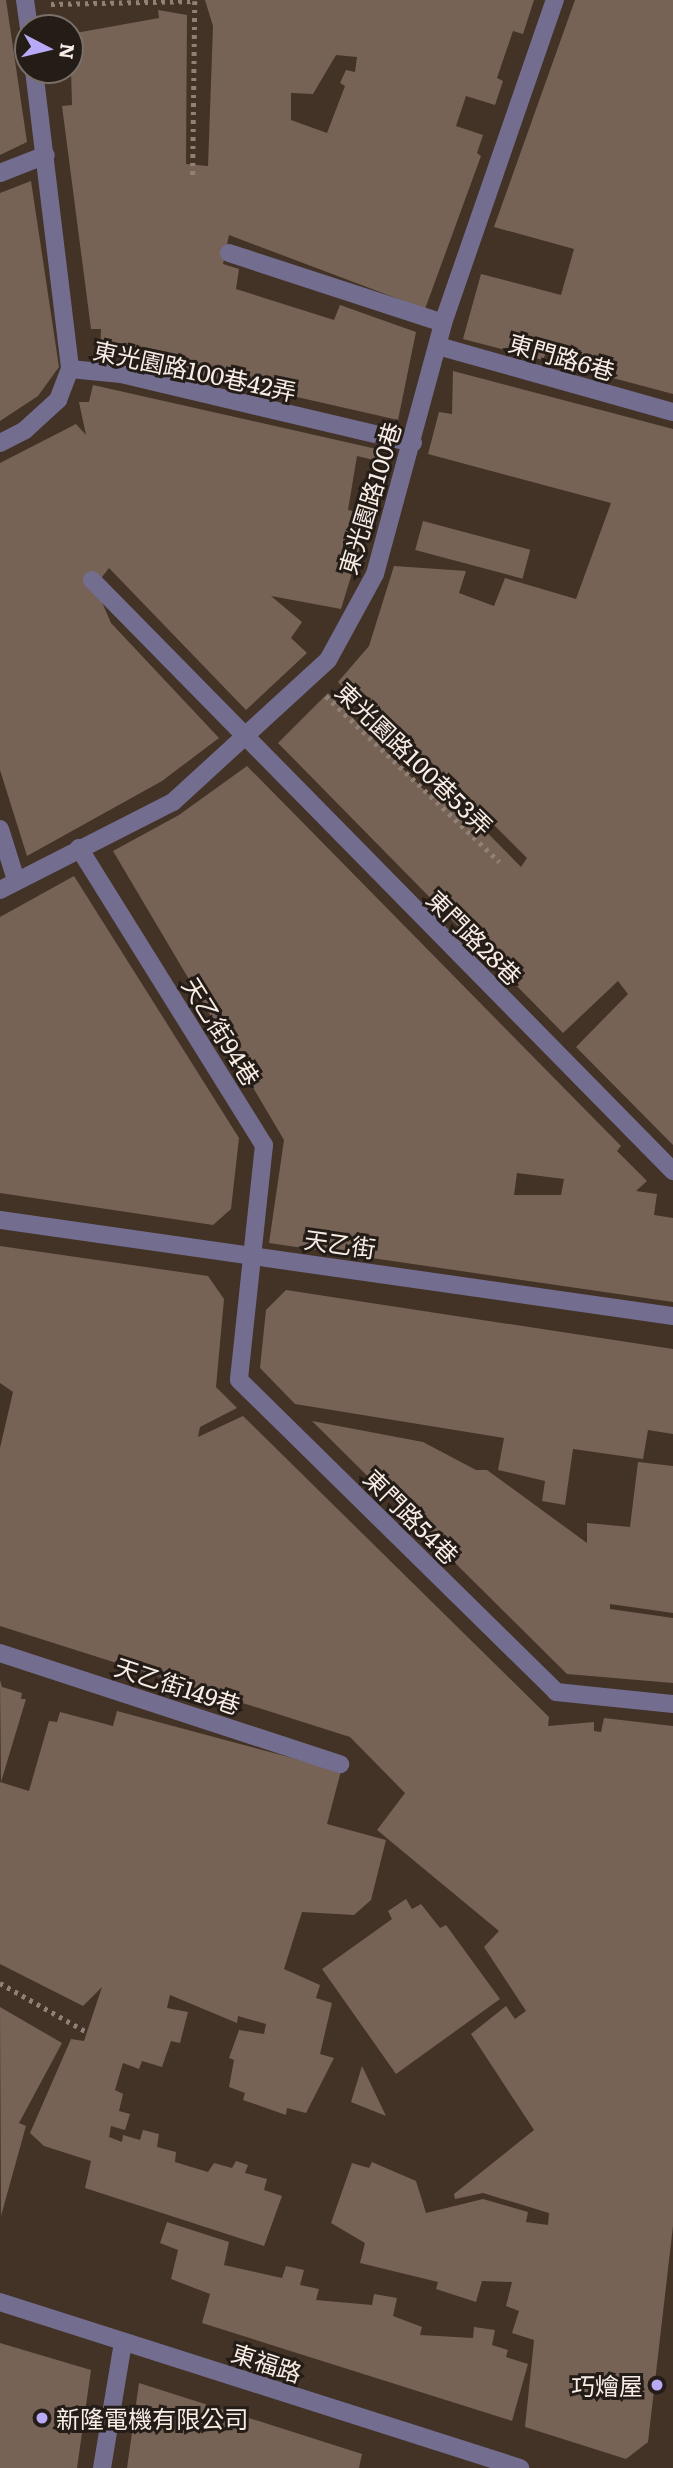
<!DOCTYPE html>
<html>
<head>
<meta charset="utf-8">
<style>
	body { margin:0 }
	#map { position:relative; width:673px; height:2468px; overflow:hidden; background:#433226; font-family:Literata,"Noto Sans TC",serif }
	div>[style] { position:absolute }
	.building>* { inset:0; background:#766356; transform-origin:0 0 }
	.path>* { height:4.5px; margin-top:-2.25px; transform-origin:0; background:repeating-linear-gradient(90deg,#908177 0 3.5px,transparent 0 8.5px) }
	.lane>* { height:18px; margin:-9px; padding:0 9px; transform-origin:9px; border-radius:9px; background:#736d8f }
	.street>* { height:18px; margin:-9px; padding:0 9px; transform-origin:9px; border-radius:9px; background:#736d8f }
	.dots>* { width:19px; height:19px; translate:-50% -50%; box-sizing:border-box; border:4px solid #241c17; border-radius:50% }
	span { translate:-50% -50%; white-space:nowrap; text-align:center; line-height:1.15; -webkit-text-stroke:6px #241c17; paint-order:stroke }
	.street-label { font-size:24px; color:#f8ede5 }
	.poi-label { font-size:24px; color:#f8ede5 }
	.right { translate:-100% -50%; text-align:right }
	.left { translate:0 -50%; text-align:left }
	.north { position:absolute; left:14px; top:14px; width:70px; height:70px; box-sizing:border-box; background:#241c17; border:2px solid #797069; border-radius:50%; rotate:97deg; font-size:19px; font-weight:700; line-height:28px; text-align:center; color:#f8ede5 }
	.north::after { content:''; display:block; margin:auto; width:24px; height:32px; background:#b9aaf7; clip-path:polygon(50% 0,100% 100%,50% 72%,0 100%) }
</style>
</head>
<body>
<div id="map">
	<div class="building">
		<i style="clip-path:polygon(0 0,6px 0,27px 142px,0 155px)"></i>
		<i style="clip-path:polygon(evenodd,205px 0,534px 0,523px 34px,513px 31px,497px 78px,503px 81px,495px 105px,466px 96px,456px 126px,483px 135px,477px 153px,481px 156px,425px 309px,229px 235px,223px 264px,239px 269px,236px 289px,334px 320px,340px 305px,416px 332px,398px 420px,100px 352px,101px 329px,91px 329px,62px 106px,72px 105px,70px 34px,159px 18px,158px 10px,187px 15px,186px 164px,208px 166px,213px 26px,205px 0,336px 55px,357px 57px,355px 72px,346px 70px,340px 83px,345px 86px,327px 133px,291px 120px,291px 93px,313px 94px,336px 55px)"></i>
		<i style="clip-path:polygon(575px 0,673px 0,673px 394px,594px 373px,595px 365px,546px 352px,543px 360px,463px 339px,481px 274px,561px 295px,574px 249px,494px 227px)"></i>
		<i style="clip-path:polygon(31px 181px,59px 367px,38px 396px,0 421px,0 193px)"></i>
		<i style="clip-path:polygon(453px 371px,673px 429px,673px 1145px,576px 1047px,628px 994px,618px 981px,563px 1033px,278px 743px,328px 693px,429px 795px,437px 788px,455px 800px,521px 867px,527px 858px,430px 761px,423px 769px,338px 682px,369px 646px,394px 566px,466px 571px,459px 593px,494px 606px,505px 578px,576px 599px,611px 503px,428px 454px,439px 412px,452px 414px)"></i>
		<i style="clip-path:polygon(93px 385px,381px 450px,378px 461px,357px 456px,348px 510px,370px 514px,341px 609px,271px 596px,302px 622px,291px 638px,307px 653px,246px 710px,109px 568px,95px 586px,111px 623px,219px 738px,162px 781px,27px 856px,0 770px,0 463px,76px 424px,86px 435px,79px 402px,89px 402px)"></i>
		<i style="left:423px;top:521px;width:111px;height:30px;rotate:15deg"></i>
		<i style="clip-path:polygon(evenodd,247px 766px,621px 1146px,617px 1151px,647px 1181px,636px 1191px,657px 1194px,654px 1215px,673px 1218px,673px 1302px,269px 1243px,284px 1140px,113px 851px,179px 815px,247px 766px,517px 1173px,564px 1179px,561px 1195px,514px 1195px,517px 1173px)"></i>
		<i style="clip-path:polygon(74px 876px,239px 1138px,231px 1209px,213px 1225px,0 1193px,0 917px)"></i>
		<i style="clip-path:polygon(0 1246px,208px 1276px,224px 1299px,216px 1387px,237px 1408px,200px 1427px,198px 1437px,243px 1416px,549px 1717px,548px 1726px,594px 1722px,594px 1731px,601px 1732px,604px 1718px,673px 1726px,673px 2226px,648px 2442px,626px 2459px,525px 2427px,534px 2340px,512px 2333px,519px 2311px,506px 2306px,512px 2282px,482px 2281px,476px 2302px,436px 2289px,438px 2282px,360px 2263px,365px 2243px,331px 2223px,352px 2163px,369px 2168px,372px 2162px,416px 2181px,426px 2213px,483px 2199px,528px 2212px,526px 2222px,548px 2225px,549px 2213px,483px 2193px,455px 2199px,454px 2194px,534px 2130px,471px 2034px,506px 2006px,515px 2019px,526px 2011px,484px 1947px,499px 1931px,377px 1830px,405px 1793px,350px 1737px,0 1626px,0 1448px,13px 1392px,0 1383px)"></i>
		<i style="clip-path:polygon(286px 1290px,673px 1349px,673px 1434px,648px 1430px,643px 1459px,573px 1449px,565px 1505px,542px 1501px,545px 1481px,498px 1470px,504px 1438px,295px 1404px,260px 1368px,266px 1310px)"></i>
		<i style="clip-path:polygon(312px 1421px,423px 1442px,476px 1470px,487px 1470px,587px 1543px,587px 1523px,630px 1527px,638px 1462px,673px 1466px,673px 1613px,610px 1604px,610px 1609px,673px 1618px,673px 1683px,567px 1674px)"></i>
		<i style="clip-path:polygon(0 1680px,2px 1687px,22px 1693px,21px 1699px,26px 1699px,1px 1782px)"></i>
		<i style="clip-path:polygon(117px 1711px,341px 1771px,327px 1824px,386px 1840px,371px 1900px,354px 1915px,302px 1912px,284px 1969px,320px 1985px,316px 1998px,332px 2003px,320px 2054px,334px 2058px,306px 2113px,287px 2108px,286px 2115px,243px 2100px,245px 2093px,229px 2087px,234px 2060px,229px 2058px,239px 2030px,264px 2034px,266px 2024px,238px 2016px,237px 2023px,170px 1995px,167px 2008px,188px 2012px,180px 2043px,171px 2041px,162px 2067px,142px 2061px,139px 2069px,123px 2063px,115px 2090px,123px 2094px,119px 2111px,130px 2114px,125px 2130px,111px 2126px,109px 2137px,122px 2142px,123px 2135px,140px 2140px,143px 2130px,159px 2134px,157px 2147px,176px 2152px,175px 2162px,208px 2172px,214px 2163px,232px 2168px,236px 2161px,248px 2165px,245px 2173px,267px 2179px,264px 2190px,282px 2196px,264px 2246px,85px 2188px,91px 2161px,44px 2146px,30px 2133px,71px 2039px,84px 2041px,102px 1987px,83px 2006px,0 1964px,0 1782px,29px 1791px,49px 1721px,57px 1722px,60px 1712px,113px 1726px)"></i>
		<i style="clip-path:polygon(406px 1899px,412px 1909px,421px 1904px,440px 1928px,446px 1925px,500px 1999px,396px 2074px,322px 1969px,392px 1919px,388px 1911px)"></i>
		<i style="clip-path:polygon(0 2007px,62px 2043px,19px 2123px,26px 2126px,1px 2216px)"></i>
		<i style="clip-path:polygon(362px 2066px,386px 2116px,351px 2102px)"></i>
		<i style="clip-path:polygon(167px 2222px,229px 2242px,224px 2265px,282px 2278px,286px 2266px,304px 2270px,300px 2285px,319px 2289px,316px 2300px,372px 2305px,374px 2294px,397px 2298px,393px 2316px,422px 2327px,420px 2335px,473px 2338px,474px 2327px,495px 2330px,492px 2345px,508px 2350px,506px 2357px,528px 2364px,512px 2421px,202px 2323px,210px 2294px,171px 2279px,178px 2250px,160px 2243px)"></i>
		<i style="clip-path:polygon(0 2343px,91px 2370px,77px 2468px,0 2468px)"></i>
		<i style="clip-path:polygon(139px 2383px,362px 2454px,359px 2468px,127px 2468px)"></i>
	</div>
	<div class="path">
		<i style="left:51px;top:4px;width:144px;rotate:-1.2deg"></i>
		<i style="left:195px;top:1px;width:176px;rotate:90.7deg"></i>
		<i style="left:326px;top:696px;width:240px;rotate:43.7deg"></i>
		<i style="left:0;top:1983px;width:100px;rotate:29.4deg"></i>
	</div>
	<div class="lane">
		<i style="left:25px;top:0;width:28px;rotate:82deg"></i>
		<i style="left:34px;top:70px;width:301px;rotate:83.1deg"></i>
		<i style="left:0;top:173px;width:49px;rotate:-21.4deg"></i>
		<i style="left:229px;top:253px;width:225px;rotate:18.1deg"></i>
		<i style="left:438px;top:346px;width:244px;rotate:15.7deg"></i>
		<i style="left:0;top:443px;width:28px;rotate:-27deg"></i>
		<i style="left:25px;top:430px;width:45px;rotate:-42.3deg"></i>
		<i style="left:58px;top:400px;width:33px;rotate:-69deg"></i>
		<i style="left:70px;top:369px;width:51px;rotate:5.6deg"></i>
		<i style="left:121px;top:374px;width:300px;rotate:13.3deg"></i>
		<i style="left:92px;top:580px;width:829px;rotate:45.49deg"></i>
		<i style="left:0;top:829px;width:53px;rotate:72.6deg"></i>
		<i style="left:79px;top:848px;width:350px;rotate:58.1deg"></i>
		<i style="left:264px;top:1145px;width:236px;rotate:96.1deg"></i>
		<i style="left:239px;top:1380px;width:445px;rotate:44.5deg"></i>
		<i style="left:556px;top:1692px;width:118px;rotate:5.9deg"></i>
		<i style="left:0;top:890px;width:194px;rotate:-27deg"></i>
		<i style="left:173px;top:802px;width:210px;rotate:-42.5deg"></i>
		<i style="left:328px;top:660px;width:98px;rotate:-61.3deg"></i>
		<i style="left:375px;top:574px;width:260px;rotate:-74.8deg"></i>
		<i style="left:443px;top:323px;width:342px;rotate:-70.9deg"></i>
		<i style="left:0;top:1653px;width:358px;rotate:18.1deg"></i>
	</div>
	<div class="street">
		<i style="left:0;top:1220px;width:680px;rotate:8.12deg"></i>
		<i style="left:0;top:2302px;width:546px;rotate:17.7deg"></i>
		<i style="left:102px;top:2468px;width:128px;rotate:-80.5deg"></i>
	</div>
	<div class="dots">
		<i style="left:657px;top:2385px;background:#b9aaf7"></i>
		<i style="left:42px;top:2418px;background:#b9aaf7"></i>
	</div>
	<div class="street-label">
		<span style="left:562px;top:356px;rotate:16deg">東門路6巷</span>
		<span style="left:195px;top:370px;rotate:12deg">東光園路100巷42弄</span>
		<span style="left:369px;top:498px;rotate:-73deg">東光園路100巷</span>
		<span style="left:415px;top:758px;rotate:44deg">東光園路100巷53弄</span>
		<span style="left:475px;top:937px;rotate:45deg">東門路28巷</span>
		<span style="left:222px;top:1031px;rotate:58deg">天乙街94巷</span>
		<span style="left:340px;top:1243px;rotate:8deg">天乙街</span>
		<span style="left:412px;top:1516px;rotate:45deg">東門路54巷</span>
		<span style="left:178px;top:1685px;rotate:18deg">天乙街149巷</span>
		<span style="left:267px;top:2362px;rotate:18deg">東福路</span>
	</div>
	<div class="poi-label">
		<span class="right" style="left:643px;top:2385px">巧燴屋</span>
		<span class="left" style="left:56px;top:2418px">新隆電機有限公司</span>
	</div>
	<div class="north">N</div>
</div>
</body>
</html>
